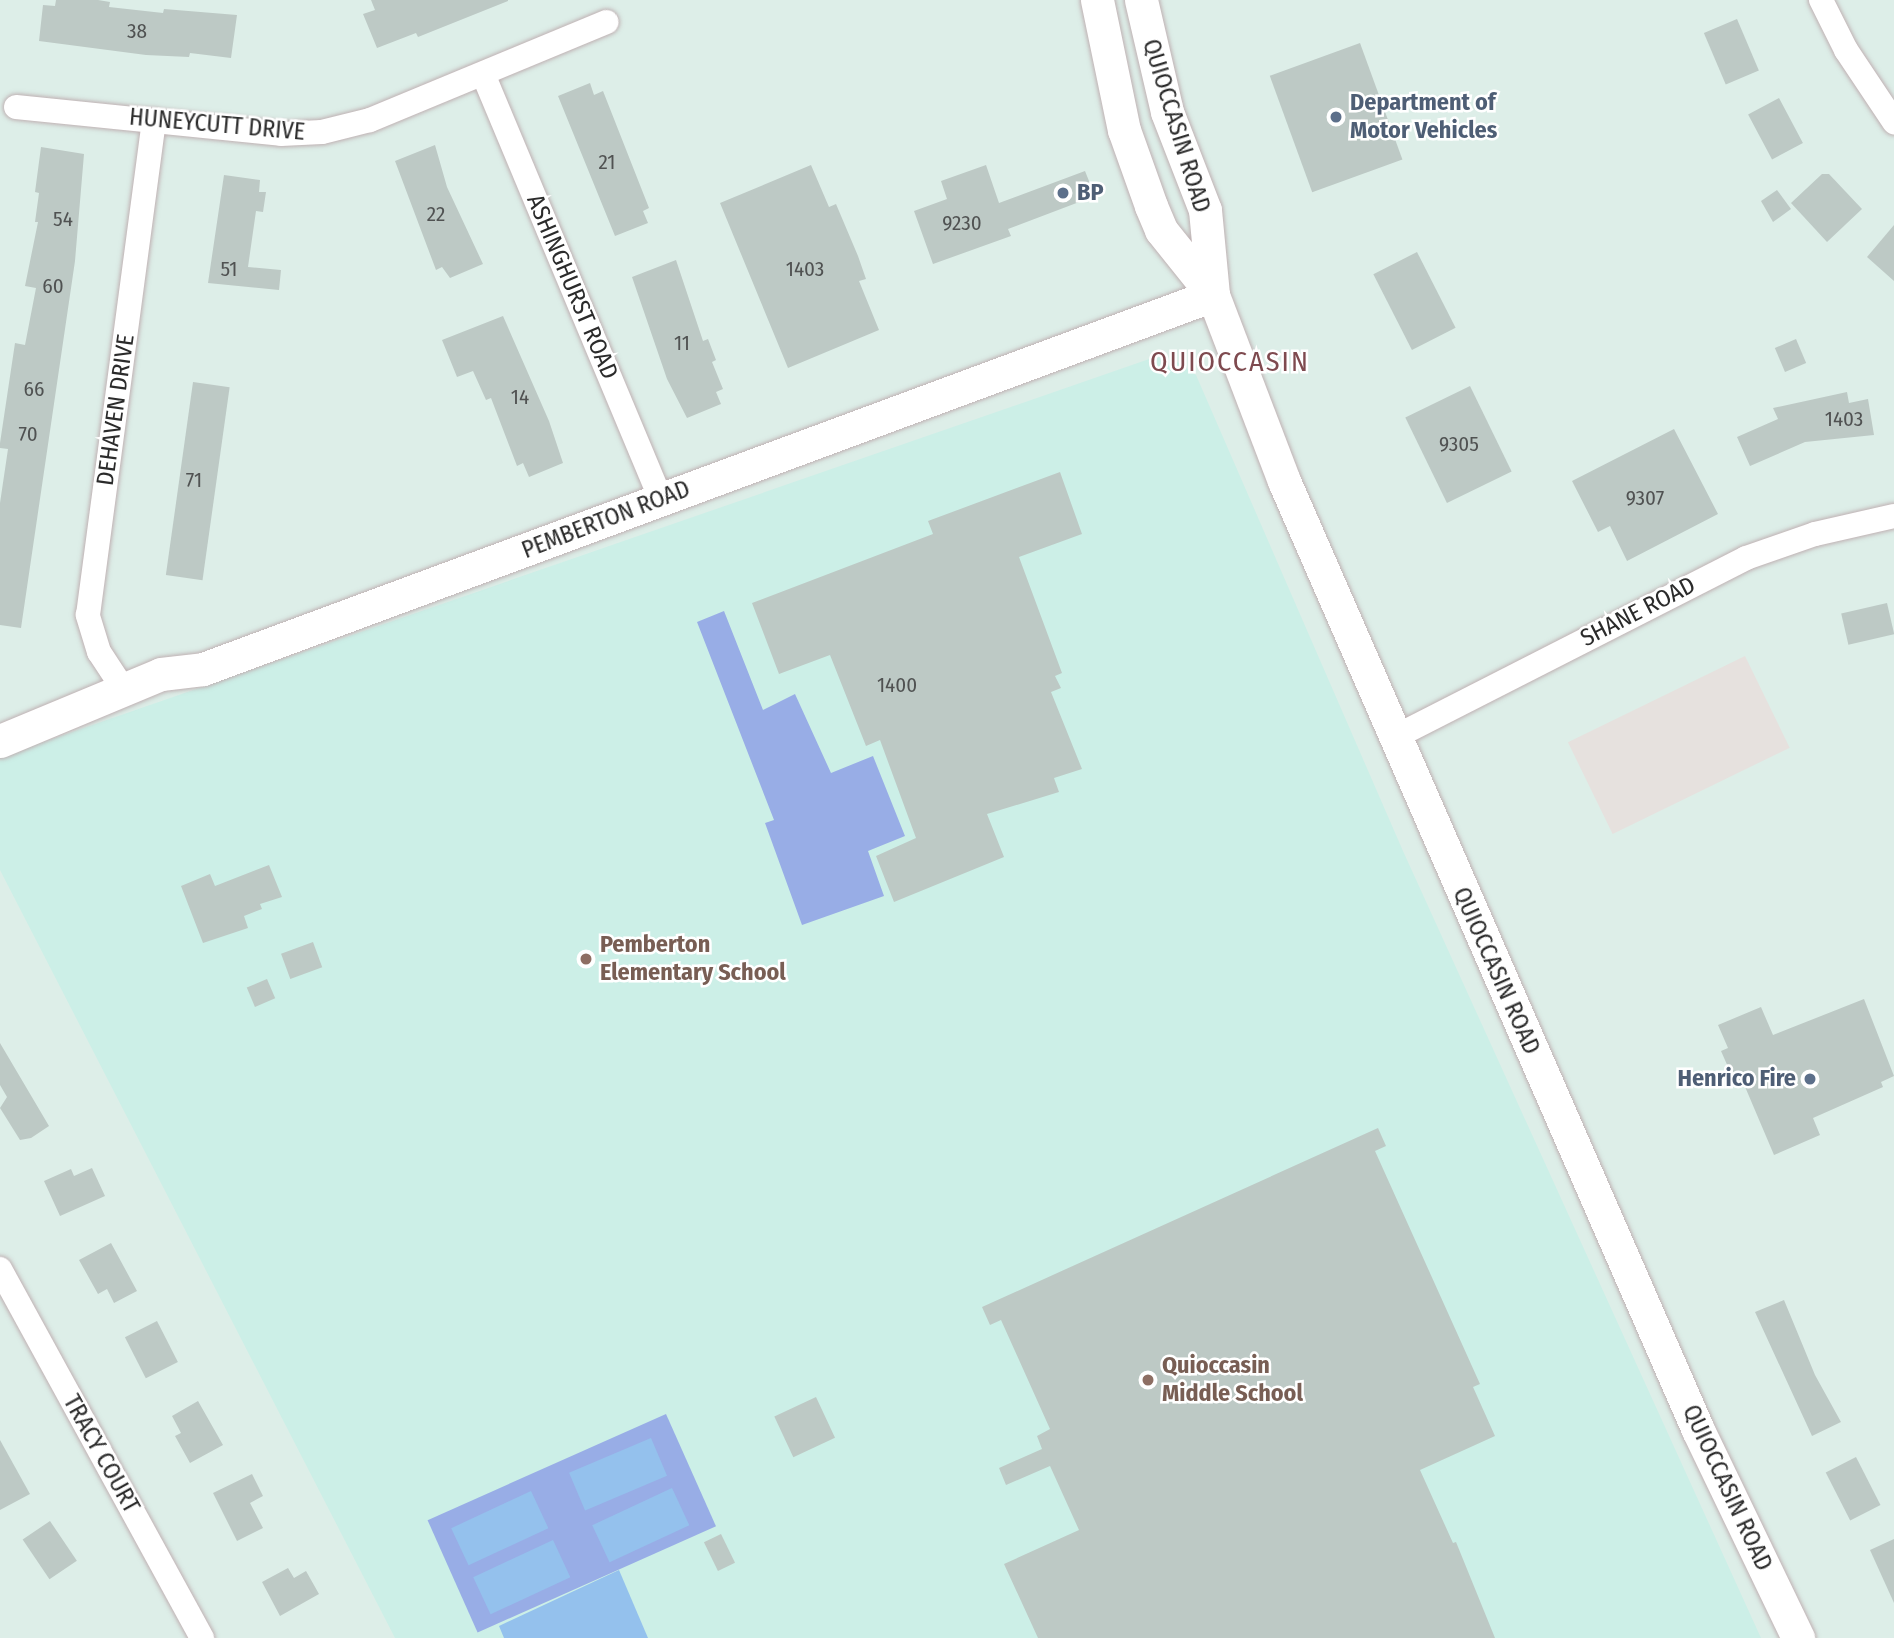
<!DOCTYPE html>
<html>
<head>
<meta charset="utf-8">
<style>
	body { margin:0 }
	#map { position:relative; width:1894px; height:1638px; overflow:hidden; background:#ddeee8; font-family:"Fira Sans Condensed",sans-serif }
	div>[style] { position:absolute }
	.industrial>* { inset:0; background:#e6e1de; transform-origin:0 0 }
	.education>* { inset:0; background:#ccefe7 }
	.green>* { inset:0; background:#98ade6; transform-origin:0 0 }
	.pitch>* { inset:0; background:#94c1ed; transform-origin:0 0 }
	.building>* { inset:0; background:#bdc9c5; transform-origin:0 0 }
	.roads { filter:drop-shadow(0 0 2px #bfb1b3) drop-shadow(0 0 2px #bfb1b3) }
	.street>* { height:24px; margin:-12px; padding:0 12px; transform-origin:12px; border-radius:12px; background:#fff }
	.secondary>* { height:33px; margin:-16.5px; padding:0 16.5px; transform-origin:16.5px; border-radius:16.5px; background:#fff }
	.dots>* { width:19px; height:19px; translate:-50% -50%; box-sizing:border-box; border:4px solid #fff; border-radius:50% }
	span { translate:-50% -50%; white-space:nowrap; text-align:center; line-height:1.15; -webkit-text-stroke:5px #fff; paint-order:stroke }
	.number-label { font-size:21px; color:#505252 }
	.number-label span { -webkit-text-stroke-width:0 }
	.service-label { font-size:24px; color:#4e5e75; font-weight:700 }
	.left { translate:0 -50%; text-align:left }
	.right { translate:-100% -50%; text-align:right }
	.street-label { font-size:24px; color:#2b2b2b }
	.education-label { font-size:24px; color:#785e54; font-weight:700 }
	.quarter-label { font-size:28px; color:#7e4a4f; letter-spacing:2px }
</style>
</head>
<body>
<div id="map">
	<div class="industrial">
		<i style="left:1745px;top:656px;width:102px;height:197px;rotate:64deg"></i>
	</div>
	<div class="education">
		<i style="clip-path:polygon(1155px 357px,1173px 359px,1196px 375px,1403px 851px,1761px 1638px,395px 1638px,0 870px,0 757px)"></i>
	</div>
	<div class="green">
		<i style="clip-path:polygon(724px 611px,763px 710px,795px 694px,831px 773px,873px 756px,905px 836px,868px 851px,884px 896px,802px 925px,765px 823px,774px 820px,697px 622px)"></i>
		<i style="left:666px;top:1414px;width:123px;height:261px;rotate:66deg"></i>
	</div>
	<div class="pitch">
		<i style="left:651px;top:1438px;width:41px;height:89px;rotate:67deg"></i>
		<i style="left:672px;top:1488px;width:41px;height:88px;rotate:65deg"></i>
		<i style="left:531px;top:1491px;width:41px;height:88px;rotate:65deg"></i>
		<i style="left:553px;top:1540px;width:41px;height:88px;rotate:65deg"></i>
		<i style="clip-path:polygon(619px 1570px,648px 1638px,504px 1638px,499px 1626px)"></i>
	</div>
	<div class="building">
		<i style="clip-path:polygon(56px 0,98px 0,110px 2px,109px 7px,163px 13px,164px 9px,237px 15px,231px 58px,190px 53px,189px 57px,146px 55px,39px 41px,43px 5px,55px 6px)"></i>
		<i style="clip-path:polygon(371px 0,508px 0,508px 1px,418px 37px,416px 33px,377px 48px,363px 14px,375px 10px)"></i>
		<i style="left:1737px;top:19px;width:56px;height:36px;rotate:67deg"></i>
		<i style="left:1360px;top:43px;width:124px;height:96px;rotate:70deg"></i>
		<i style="clip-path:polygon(590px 83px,594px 95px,603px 91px,649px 208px,643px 211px,648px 223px,615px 236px,558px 96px)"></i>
		<i style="left:1779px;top:98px;width:51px;height:35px;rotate:62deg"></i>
		<i style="clip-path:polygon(435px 145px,447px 187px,483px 264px,450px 278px,442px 267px,436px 270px,395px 161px)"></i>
		<i style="clip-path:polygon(41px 147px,84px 154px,75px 261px,21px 628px,0 625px,0 503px,8px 449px,0 448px,0 443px,15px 343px,25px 345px,36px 288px,25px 286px,38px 222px,35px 222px,39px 193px,35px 192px)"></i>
		<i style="clip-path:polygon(811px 165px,829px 207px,836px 204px,858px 256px,866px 279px,859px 281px,879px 330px,788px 368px,720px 203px)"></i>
		<i style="clip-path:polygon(986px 165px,999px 203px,1085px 171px,1095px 196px,1008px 229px,1011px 236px,933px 264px,914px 211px,947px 199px,941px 181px)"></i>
		<i style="clip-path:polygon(1822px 174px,1829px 174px,1862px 209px,1827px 242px,1791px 203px)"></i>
		<i style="clip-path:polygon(224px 175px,260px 180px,259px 192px,266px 192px,263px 212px,256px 211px,248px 267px,281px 270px,279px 290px,208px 283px)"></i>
		<i style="clip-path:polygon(1777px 190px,1791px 209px,1773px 222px,1761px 201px)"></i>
		<i style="clip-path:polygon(1894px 225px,1894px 281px,1867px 257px)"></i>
		<i style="left:1417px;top:252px;width:85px;height:49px;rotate:63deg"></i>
		<i style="clip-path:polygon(676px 260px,703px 341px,708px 339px,716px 360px,712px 362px,723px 389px,716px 392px,721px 404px,687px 418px,667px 379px,632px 277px)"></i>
		<i style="clip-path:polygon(503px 316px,549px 421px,563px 463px,529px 477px,523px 463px,517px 466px,491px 398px,486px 400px,473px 371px,457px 377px,442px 340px)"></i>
		<i style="left:1796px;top:339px;width:26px;height:23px;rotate:67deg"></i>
		<i style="left:193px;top:382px;width:37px;height:195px;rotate:8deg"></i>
		<i style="left:1470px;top:386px;width:95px;height:72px;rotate:64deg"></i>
		<i style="clip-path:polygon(1847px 392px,1849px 403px,1868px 399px,1874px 435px,1805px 442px,1750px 466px,1737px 437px,1778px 419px,1773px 408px)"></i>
		<i style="clip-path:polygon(1674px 429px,1718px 514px,1627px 561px,1610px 526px,1598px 532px,1572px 481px)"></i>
		<i style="clip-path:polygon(1060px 472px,1082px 534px,1019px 557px,1062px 673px,1055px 676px,1061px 688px,1051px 692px,1082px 769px,1054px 778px,1059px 792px,987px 814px,1004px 857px,894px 902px,876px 856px,916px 838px,880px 740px,866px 746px,830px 655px,779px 674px,752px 603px,933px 534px,928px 521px)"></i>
		<i style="left:1887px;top:603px;width:32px;height:47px;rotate:77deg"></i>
		<i style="clip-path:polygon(269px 865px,282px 897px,260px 904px,262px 909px,244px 916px,248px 928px,203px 943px,181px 886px,210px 874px,215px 886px)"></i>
		<i style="left:313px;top:942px;width:27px;height:34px;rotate:70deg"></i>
		<i style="left:267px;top:979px;width:21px;height:22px;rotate:67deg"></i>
		<i style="clip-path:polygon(1864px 999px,1894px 1076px,1881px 1082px,1883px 1087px,1813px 1118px,1820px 1135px,1774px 1155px,1743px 1082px,1736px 1085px,1721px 1051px,1728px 1048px,1718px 1025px,1761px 1007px,1773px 1035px)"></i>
		<i style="clip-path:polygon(0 1043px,49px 1126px,31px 1138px,20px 1140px,0 1108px,7px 1097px,0 1085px)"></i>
		<i style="clip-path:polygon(1378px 1128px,1386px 1146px,1375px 1151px,1480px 1384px,1473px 1387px,1495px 1436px,1420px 1470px,1453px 1543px,1456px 1542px,1495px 1638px,1038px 1638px,1004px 1564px,1079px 1530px,1050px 1466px,1006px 1485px,999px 1468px,1042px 1449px,1037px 1436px,1050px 1429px,1001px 1320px,990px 1325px,982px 1307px)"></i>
		<i style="clip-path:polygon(92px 1168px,105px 1196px,60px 1216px,44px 1181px,71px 1169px,74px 1176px)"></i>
		<i style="clip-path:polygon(111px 1243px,137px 1291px,114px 1303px,107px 1289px,98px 1294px,79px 1260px)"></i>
		<i style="clip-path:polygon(1784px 1300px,1815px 1375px,1841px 1422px,1812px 1436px,1755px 1312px)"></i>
		<i style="left:157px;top:1321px;width:46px;height:36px;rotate:63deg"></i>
		<i style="left:816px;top:1397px;width:45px;height:46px;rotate:65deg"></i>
		<i style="clip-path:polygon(198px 1401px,223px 1445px,190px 1463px,175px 1436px,181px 1433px,172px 1416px)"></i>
		<i style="clip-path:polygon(0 1440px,30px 1494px,0 1510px)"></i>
		<i style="left:1856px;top:1457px;width:54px;height:34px;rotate:63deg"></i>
		<i style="clip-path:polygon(252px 1474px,263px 1496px,250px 1503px,263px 1528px,237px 1541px,213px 1493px)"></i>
		<i style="left:50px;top:1521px;width:48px;height:33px;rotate:56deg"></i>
		<i style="left:721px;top:1534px;width:32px;height:19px;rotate:64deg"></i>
		<i style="clip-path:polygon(1894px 1539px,1894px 1603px,1870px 1550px)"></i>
		<i style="clip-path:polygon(288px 1568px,294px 1578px,306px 1571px,319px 1594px,280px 1616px,262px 1582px)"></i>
	</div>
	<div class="roads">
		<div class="street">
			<i style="left:1821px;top:0;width:56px;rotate:63.4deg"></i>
			<i style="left:1846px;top:50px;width:87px;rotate:56.3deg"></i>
			<i style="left:483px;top:74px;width:462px;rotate:67.3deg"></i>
			<i style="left:16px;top:107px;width:266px;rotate:5.8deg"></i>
			<i style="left:281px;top:134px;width:41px;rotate:-2.8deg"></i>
			<i style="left:322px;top:132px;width:49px;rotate:-14deg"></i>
			<i style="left:370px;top:120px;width:256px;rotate:-22.5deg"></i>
			<i style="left:124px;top:690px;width:45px;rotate:-123.3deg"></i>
			<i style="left:99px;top:652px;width:39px;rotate:-107deg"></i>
			<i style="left:88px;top:615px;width:499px;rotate:-82.4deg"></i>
			<i style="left:1393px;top:738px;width:396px;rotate:-27deg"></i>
			<i style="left:1746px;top:558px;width:73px;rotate:-19.2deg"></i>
			<i style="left:1815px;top:534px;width:81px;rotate:-12.8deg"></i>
			<i style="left:0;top:1269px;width:421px;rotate:61.3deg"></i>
		</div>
		<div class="secondary">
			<i style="left:1097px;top:0;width:133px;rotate:78.3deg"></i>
			<i style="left:1124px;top:130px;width:81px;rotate:70.4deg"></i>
			<i style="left:1151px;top:206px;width:26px;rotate:67deg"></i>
			<i style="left:1161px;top:230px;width:83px;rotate:51.3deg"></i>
			<i style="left:1141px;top:0;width:115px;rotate:76.9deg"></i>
			<i style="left:1167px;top:112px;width:105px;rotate:68.8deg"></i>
			<i style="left:1205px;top:210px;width:85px;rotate:84.6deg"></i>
			<i style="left:1213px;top:295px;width:199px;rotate:69.1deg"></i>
			<i style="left:1284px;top:481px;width:1035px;rotate:66.43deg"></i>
			<i style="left:1698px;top:1430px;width:231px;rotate:64.3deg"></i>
			<i style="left:0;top:741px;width:174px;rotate:-22.6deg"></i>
			<i style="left:161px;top:674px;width:42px;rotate:-6.8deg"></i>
			<i style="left:203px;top:669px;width:1077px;rotate:-20.32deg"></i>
		</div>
	</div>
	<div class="dots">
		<i style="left:1336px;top:117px;background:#5c6f8a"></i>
		<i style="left:1063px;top:193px;background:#5c6f8a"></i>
		<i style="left:586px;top:959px;background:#8d6e63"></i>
		<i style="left:1810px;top:1079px;background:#5c6f8a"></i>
		<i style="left:1148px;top:1380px;background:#8d6e63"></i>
	</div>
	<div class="number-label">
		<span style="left:137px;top:31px">38</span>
		<span style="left:607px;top:162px">21</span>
		<span style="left:436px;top:214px">22</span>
		<span style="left:63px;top:219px">54</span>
		<span style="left:962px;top:223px">9230</span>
		<span style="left:229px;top:269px">51</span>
		<span style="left:805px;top:269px">1403</span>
		<span style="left:53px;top:286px">60</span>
		<span style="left:682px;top:343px">11</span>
		<span style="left:34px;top:389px">66</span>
		<span style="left:520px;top:397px">14</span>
		<span style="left:1844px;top:419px">1403</span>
		<span style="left:28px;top:434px">70</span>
		<span style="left:1459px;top:444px">9305</span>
		<span style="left:194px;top:480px">71</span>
		<span style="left:1645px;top:498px">9307</span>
		<span style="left:897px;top:685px">1400</span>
	</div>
	<div class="service-label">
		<span class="left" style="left:1350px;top:117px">Department of<br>Motor Vehicles</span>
		<span class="left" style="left:1077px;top:193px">BP</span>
		<span class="right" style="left:1796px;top:1079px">Henrico Fire</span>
	</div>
	<div class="street-label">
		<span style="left:217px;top:125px;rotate:5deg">HUNEYCUTT DRIVE</span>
		<span style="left:1176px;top:126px;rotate:73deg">QUIOCCASIN ROAD</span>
		<span style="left:572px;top:287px;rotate:67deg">ASHINGHURST ROAD</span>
		<span style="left:116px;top:410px;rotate:-82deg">DEHAVEN DRIVE</span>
		<span style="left:606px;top:520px;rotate:-21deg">PEMBERTON ROAD</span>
		<span style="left:1638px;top:612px;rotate:-27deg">SHANE ROAD</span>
		<span style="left:1496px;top:971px;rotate:66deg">QUIOCCASIN ROAD</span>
		<span style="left:101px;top:1454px;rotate:61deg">TRACY COURT</span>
		<span style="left:1727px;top:1488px;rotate:65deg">QUIOCCASIN ROAD</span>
	</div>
	<div class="education-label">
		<span class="left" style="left:600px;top:959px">Pemberton<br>Elementary School</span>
		<span class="left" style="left:1162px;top:1380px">Quioccasin<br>Middle School</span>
	</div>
	<div class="quarter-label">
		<span style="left:1230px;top:362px">QUIOCCASIN</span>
	</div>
</div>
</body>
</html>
